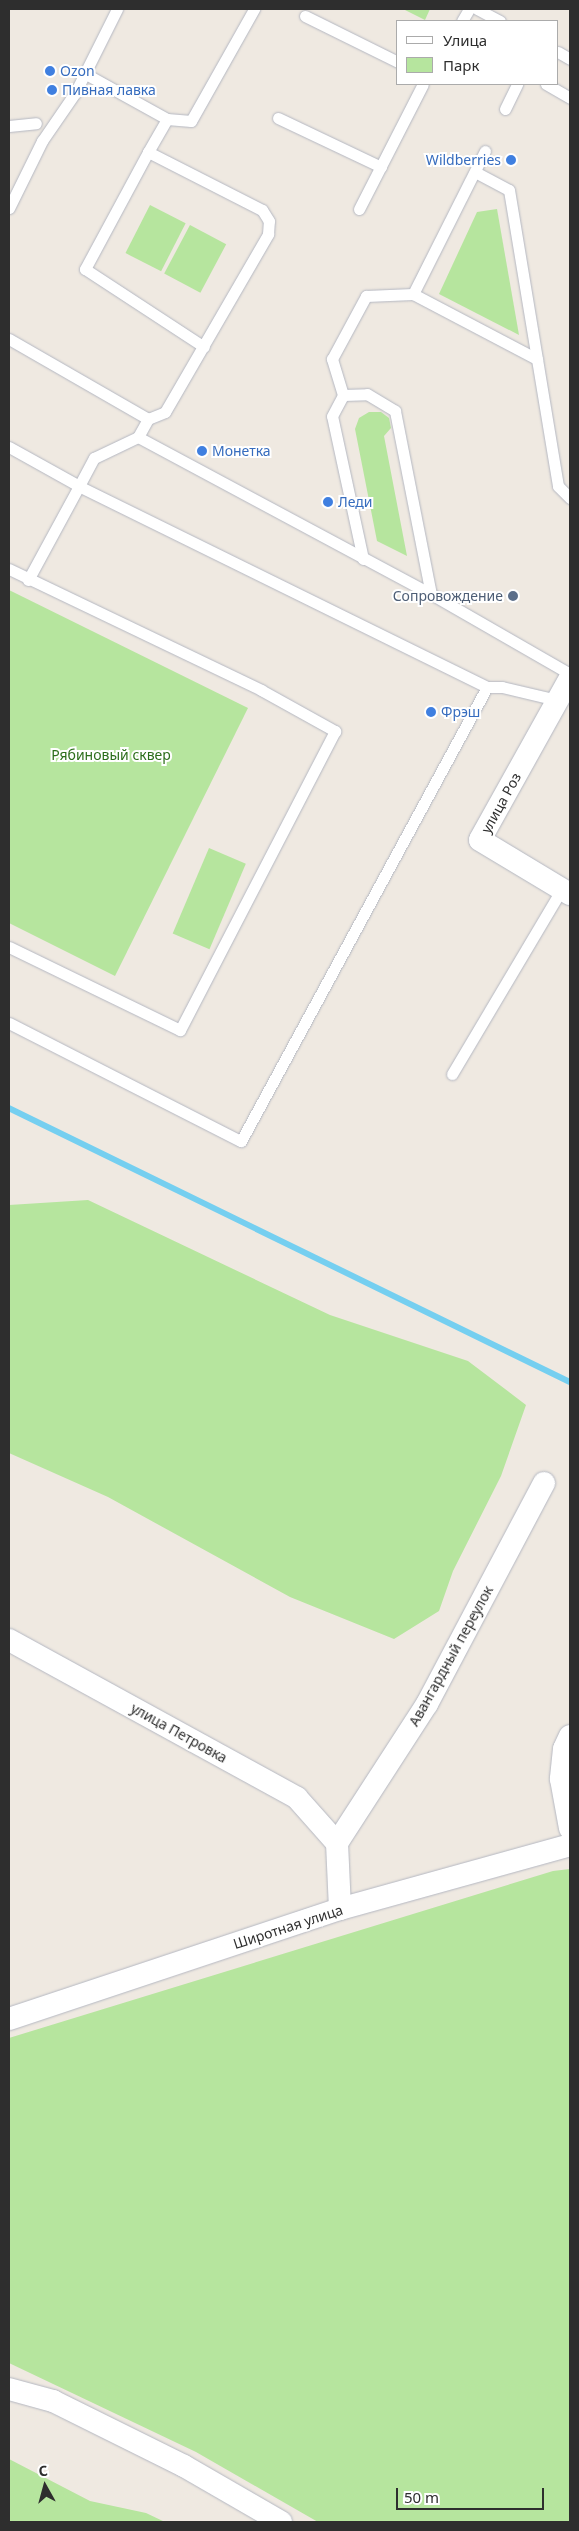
<!DOCTYPE html>
<html>
<head>
<meta charset="utf-8">
<style>
	body { margin:0 }
	#map { position:relative; width:579px; height:2531px; overflow:hidden; background:#efe9e1; font-family:"Noto Sans",sans-serif }
	div>[style] { position:absolute }
	.green>* { inset:0; background:#b6e59e; transform-origin:0 0 }
	.stream>* { height:5.5px; margin:-2.75px; padding:0 2.75px; transform-origin:2.75px; border-radius:2.75px; background:#75cff0 }
	.roads { filter:drop-shadow(0 0 1px #b4b7c1) drop-shadow(0 0 1px #b4b7c1) }
	.lane>* { height:11px; margin:-5.5px; padding:0 5.5px; transform-origin:5.5px; border-radius:5.5px; background:#fff }
	.street>* { height:22px; margin:-11px; padding:0 11px; transform-origin:11px; border-radius:11px; background:#fff }
	.dots>* { width:14px; height:14px; translate:-50% -50%; box-sizing:border-box; border:2px solid #fff; border-radius:50% }
	span { translate:-50% -50%; white-space:nowrap; text-align:center; line-height:1.15; -webkit-text-stroke:4px #fff; paint-order:stroke }
	.shop-label { font-size:14px; color:#366cbe }
	.left { translate:0 -50%; text-align:left }
	.right { translate:-100% -50%; text-align:right }
	.service-label { font-size:14px; color:#4e5e75 }
	.park-label { font-size:14px; color:#2c6e1b }
	.street-label { font-size:14px; color:#2e2e2e }
	.frame { position:absolute; inset:0; border:10px solid #2e2e2e; pointer-events:none }
	.legend { position:absolute; left:396px; top:20px; width:162px; height:65px; box-sizing:border-box; background:#fff; border:1px solid #ababab; margin:0; padding:6px 9px; list-style:none; font-size:15px; color:#2e2e2e }
	.legend li { display:flex; align-items:center; gap:10px; height:25px }
	.legend b { width:25px; border:1px solid #ababab }
	.north { position:absolute; left:20px; top:2461px; width:50px; height:50px; -webkit-text-stroke:4px #fff; paint-order:stroke; rotate:353deg; font-size:14px; font-weight:700; line-height:20px; text-align:center; color:#2e2e2e }
	.north::after { content:''; display:block; margin:auto; width:18px; height:22px; background:#2e2e2e; clip-path:polygon(50% 0,100% 100%,50% 72%,0 100%) }
	.scale { position:absolute; left:396px; top:2488px; width:148px; height:22px; box-sizing:border-box; border:2px solid #2e2e2e; border-top:0; padding-left:6px; font-size:15px; line-height:18px; white-space:nowrap; color:#2e2e2e; -webkit-text-stroke:4px #fff; paint-order:stroke }
</style>
</head>
<body>
<div id="map">
	<div class="green">
		<i style="clip-path:polygon(403px 9px,430px 9px,425px 20px)"></i>
		<i style="left:150px;top:205px;width:40px;height:54px;rotate:27deg"></i>
		<i style="clip-path:polygon(497px 209px,519px 335px,439px 294px,477px 212px)"></i>
		<i style="left:190px;top:225px;width:41px;height:55px;rotate:28deg"></i>
		<i style="clip-path:polygon(369px 412px,381px 412px,389px 418px,391px 428px,384px 436px,407px 556px,377px 541px,355px 429px,359px 418px)"></i>
		<i style="clip-path:polygon(9px 590px,248px 708px,115px 976px,9px 923px)"></i>
		<i style="left:209px;top:848px;width:40px;height:93px;rotate:23deg"></i>
		<i style="clip-path:polygon(88px 1200px,330px 1315px,468px 1361px,526px 1405px,501px 1476px,453px 1571px,439px 1611px,394px 1639px,290px 1597px,108px 1497px,9px 1453px,9px 1205px)"></i>
		<i style="clip-path:polygon(570px 1869px,570px 2522px,318px 2522px,196px 2452px,9px 2363px,9px 2038px,553px 1871px)"></i>
		<i style="clip-path:polygon(9px 2459px,90px 2501px,146px 2513px,165px 2522px,9px 2522px)"></i>
	</div>
	<div class="stream">
		<i style="left:9px;top:1108px;width:624px;rotate:26.03deg"></i>
	</div>
	<div class="roads">
		<div class="lane">
			<i style="left:477px;top:9px;width:26px;rotate:28deg"></i>
			<i style="left:305px;top:16px;width:104px;rotate:26.3deg"></i>
			<i style="left:462px;top:21px;width:14px;rotate:-60deg"></i>
			<i style="left:558px;top:52px;width:14px;rotate:30deg"></i>
			<i style="left:84px;top:73px;width:95px;rotate:29deg"></i>
			<i style="left:167px;top:119px;width:24px;rotate:5deg"></i>
			<i style="left:191px;top:121px;width:129px;rotate:-60.6deg"></i>
			<i style="left:546px;top:84px;width:28px;rotate:30deg"></i>
			<i style="left:505px;top:109px;width:28px;rotate:-64deg"></i>
			<i style="left:278px;top:118px;width:114px;rotate:25.4deg"></i>
			<i style="left:9px;top:126px;width:27px;rotate:-6deg"></i>
			<i style="left:148px;top:152px;width:133px;rotate:118.3deg"></i>
			<i style="left:85px;top:269px;width:142px;rotate:33.2deg"></i>
			<i style="left:475px;top:172px;width:38px;rotate:28deg"></i>
			<i style="left:509px;top:190px;width:300px;rotate:80.6deg"></i>
			<i style="left:558px;top:486px;width:17px;rotate:45deg"></i>
			<i style="left:9px;top:208px;width:75px;rotate:-63.8deg"></i>
			<i style="left:42px;top:141px;width:58px;rotate:-55.5deg"></i>
			<i style="left:75px;top:93px;width:94px;rotate:-63.4deg"></i>
			<i style="left:359px;top:209px;width:140px;rotate:-62.9deg"></i>
			<i style="left:413px;top:294px;width:140px;rotate:27.7deg"></i>
			<i style="left:9px;top:339px;width:160px;rotate:29.9deg"></i>
			<i style="left:343px;top:395px;width:38px;rotate:-107deg"></i>
			<i style="left:332px;top:359px;width:72px;rotate:-61.6deg"></i>
			<i style="left:366px;top:296px;width:47px;rotate:-2.4deg"></i>
			<i style="left:413px;top:294px;width:160px;rotate:-63.3deg"></i>
			<i style="left:138px;top:437px;width:332px;rotate:28.2deg"></i>
			<i style="left:431px;top:594px;width:160px;rotate:29.9deg"></i>
			<i style="left:9px;top:447px;width:80px;rotate:29.1deg"></i>
			<i style="left:79px;top:486px;width:32px;rotate:-62deg"></i>
			<i style="left:94px;top:458px;width:49px;rotate:-25.5deg"></i>
			<i style="left:138px;top:437px;width:21px;rotate:-61deg"></i>
			<i style="left:148px;top:419px;width:18px;rotate:-22deg"></i>
			<i style="left:165px;top:412px;width:206px;rotate:-59.9deg"></i>
			<i style="left:268px;top:234px;width:13px;rotate:-86deg"></i>
			<i style="left:269px;top:221px;width:13px;rotate:-122deg"></i>
			<i style="left:262px;top:210px;width:128px;rotate:-153deg"></i>
			<i style="left:148px;top:152px;width:38px;rotate:-60deg"></i>
			<i style="left:363px;top:559px;width:146px;rotate:-102.2deg"></i>
			<i style="left:332px;top:416px;width:24px;rotate:-62deg"></i>
			<i style="left:343px;top:395px;width:24px;rotate:-2deg"></i>
			<i style="left:367px;top:394px;width:33px;rotate:31deg"></i>
			<i style="left:395px;top:411px;width:187px;rotate:78.9deg"></i>
			<i style="left:9px;top:569px;width:280px;rotate:25.6deg"></i>
			<i style="left:261px;top:690px;width:85px;rotate:29deg"></i>
			<i style="left:335px;top:731px;width:337px;rotate:117.4deg"></i>
			<i style="left:180px;top:1030px;width:190px;rotate:-154.1deg"></i>
			<i style="left:487px;top:687px;width:15px"></i>
			<i style="left:502px;top:687px;width:57px;rotate:13.3deg"></i>
			<i style="left:9px;top:1023px;width:260px;rotate:27deg"></i>
			<i style="left:241px;top:1141px;width:516px;rotate:-61.55deg"></i>
			<i style="left:487px;top:687px;width:455px;rotate:-153.8deg"></i>
			<i style="left:79px;top:486px;width:107px;rotate:118.5deg"></i>
			<i style="left:452px;top:1074px;width:215px;rotate:-59.3deg"></i>
		</div>
		<div class="street">
			<i style="left:570px;top:678px;width:185px;rotate:119.1deg"></i>
			<i style="left:480px;top:840px;width:105px;rotate:31deg"></i>
			<i style="left:9px;top:1640px;width:328px;rotate:28.7deg"></i>
			<i style="left:297px;top:1798px;width:60px;rotate:48.4deg"></i>
			<i style="left:570px;top:1736px;width:14px;rotate:115deg"></i>
			<i style="left:564px;top:1749px;width:30px;rotate:96deg"></i>
			<i style="left:561px;top:1779px;width:50px;rotate:79.6deg"></i>
			<i style="left:340px;top:1909px;width:66px;rotate:-92.6deg"></i>
			<i style="left:337px;top:1843px;width:166px;rotate:-57.1deg"></i>
			<i style="left:427px;top:1704px;width:250px;rotate:-62.1deg"></i>
			<i style="left:9px;top:2019px;width:349px;rotate:-18.4deg"></i>
			<i style="left:340px;top:1909px;width:239px;rotate:-15.5deg"></i>
			<i style="left:9px;top:2389px;width:46px;rotate:15.3deg"></i>
			<i style="left:53px;top:2401px;width:146px;rotate:26.4deg"></i>
			<i style="left:184px;top:2466px;width:112px;rotate:30deg"></i>
		</div>
	</div>
	<div class="dots">
		<i style="left:50px;top:71px;background:#3f7fe0"></i>
		<i style="left:52px;top:90px;background:#3f7fe0"></i>
		<i style="left:511px;top:160px;background:#3f7fe0"></i>
		<i style="left:202px;top:451px;background:#3f7fe0"></i>
		<i style="left:328px;top:502px;background:#3f7fe0"></i>
		<i style="left:513px;top:596px;background:#5c6f8a"></i>
		<i style="left:431px;top:712px;background:#3f7fe0"></i>
	</div>
	<div class="shop-label">
		<span class="left" style="left:60px;top:71px">Ozon</span>
		<span class="left" style="left:62px;top:90px">Пивная лавка</span>
		<span class="right" style="left:501px;top:160px">Wildberries</span>
		<span class="left" style="left:212px;top:451px">Монетка</span>
		<span class="left" style="left:338px;top:502px">Леди</span>
		<span class="left" style="left:441px;top:712px">Фрэш</span>
	</div>
	<div class="service-label">
		<span class="right" style="left:503px;top:596px">Сопровождение</span>
	</div>
	<div class="park-label">
		<span style="left:111px;top:755px">Рябиновый сквер</span>
	</div>
	<div class="street-label">
		<span style="left:501px;top:803px;rotate:-61deg">улица Роз</span>
		<span style="left:451px;top:1656px;rotate:-61deg">Авангардный переулок</span>
		<span style="left:179px;top:1733px;rotate:29deg">улица Петровка</span>
		<span style="left:288px;top:1927px;rotate:-18deg">Широтная улица</span>
	</div>
	<div class="frame"></div>
	<ul class="legend">
	<li><b style="height:6px;background:#fff"></b>Улица</li>
	<li><b style="height:14px;background:#b6e59e"></b>Парк</li>
	</ul>
	<div class="north">С</div>
	<div class="scale">50 m</div>
</div>
</body>
</html>
